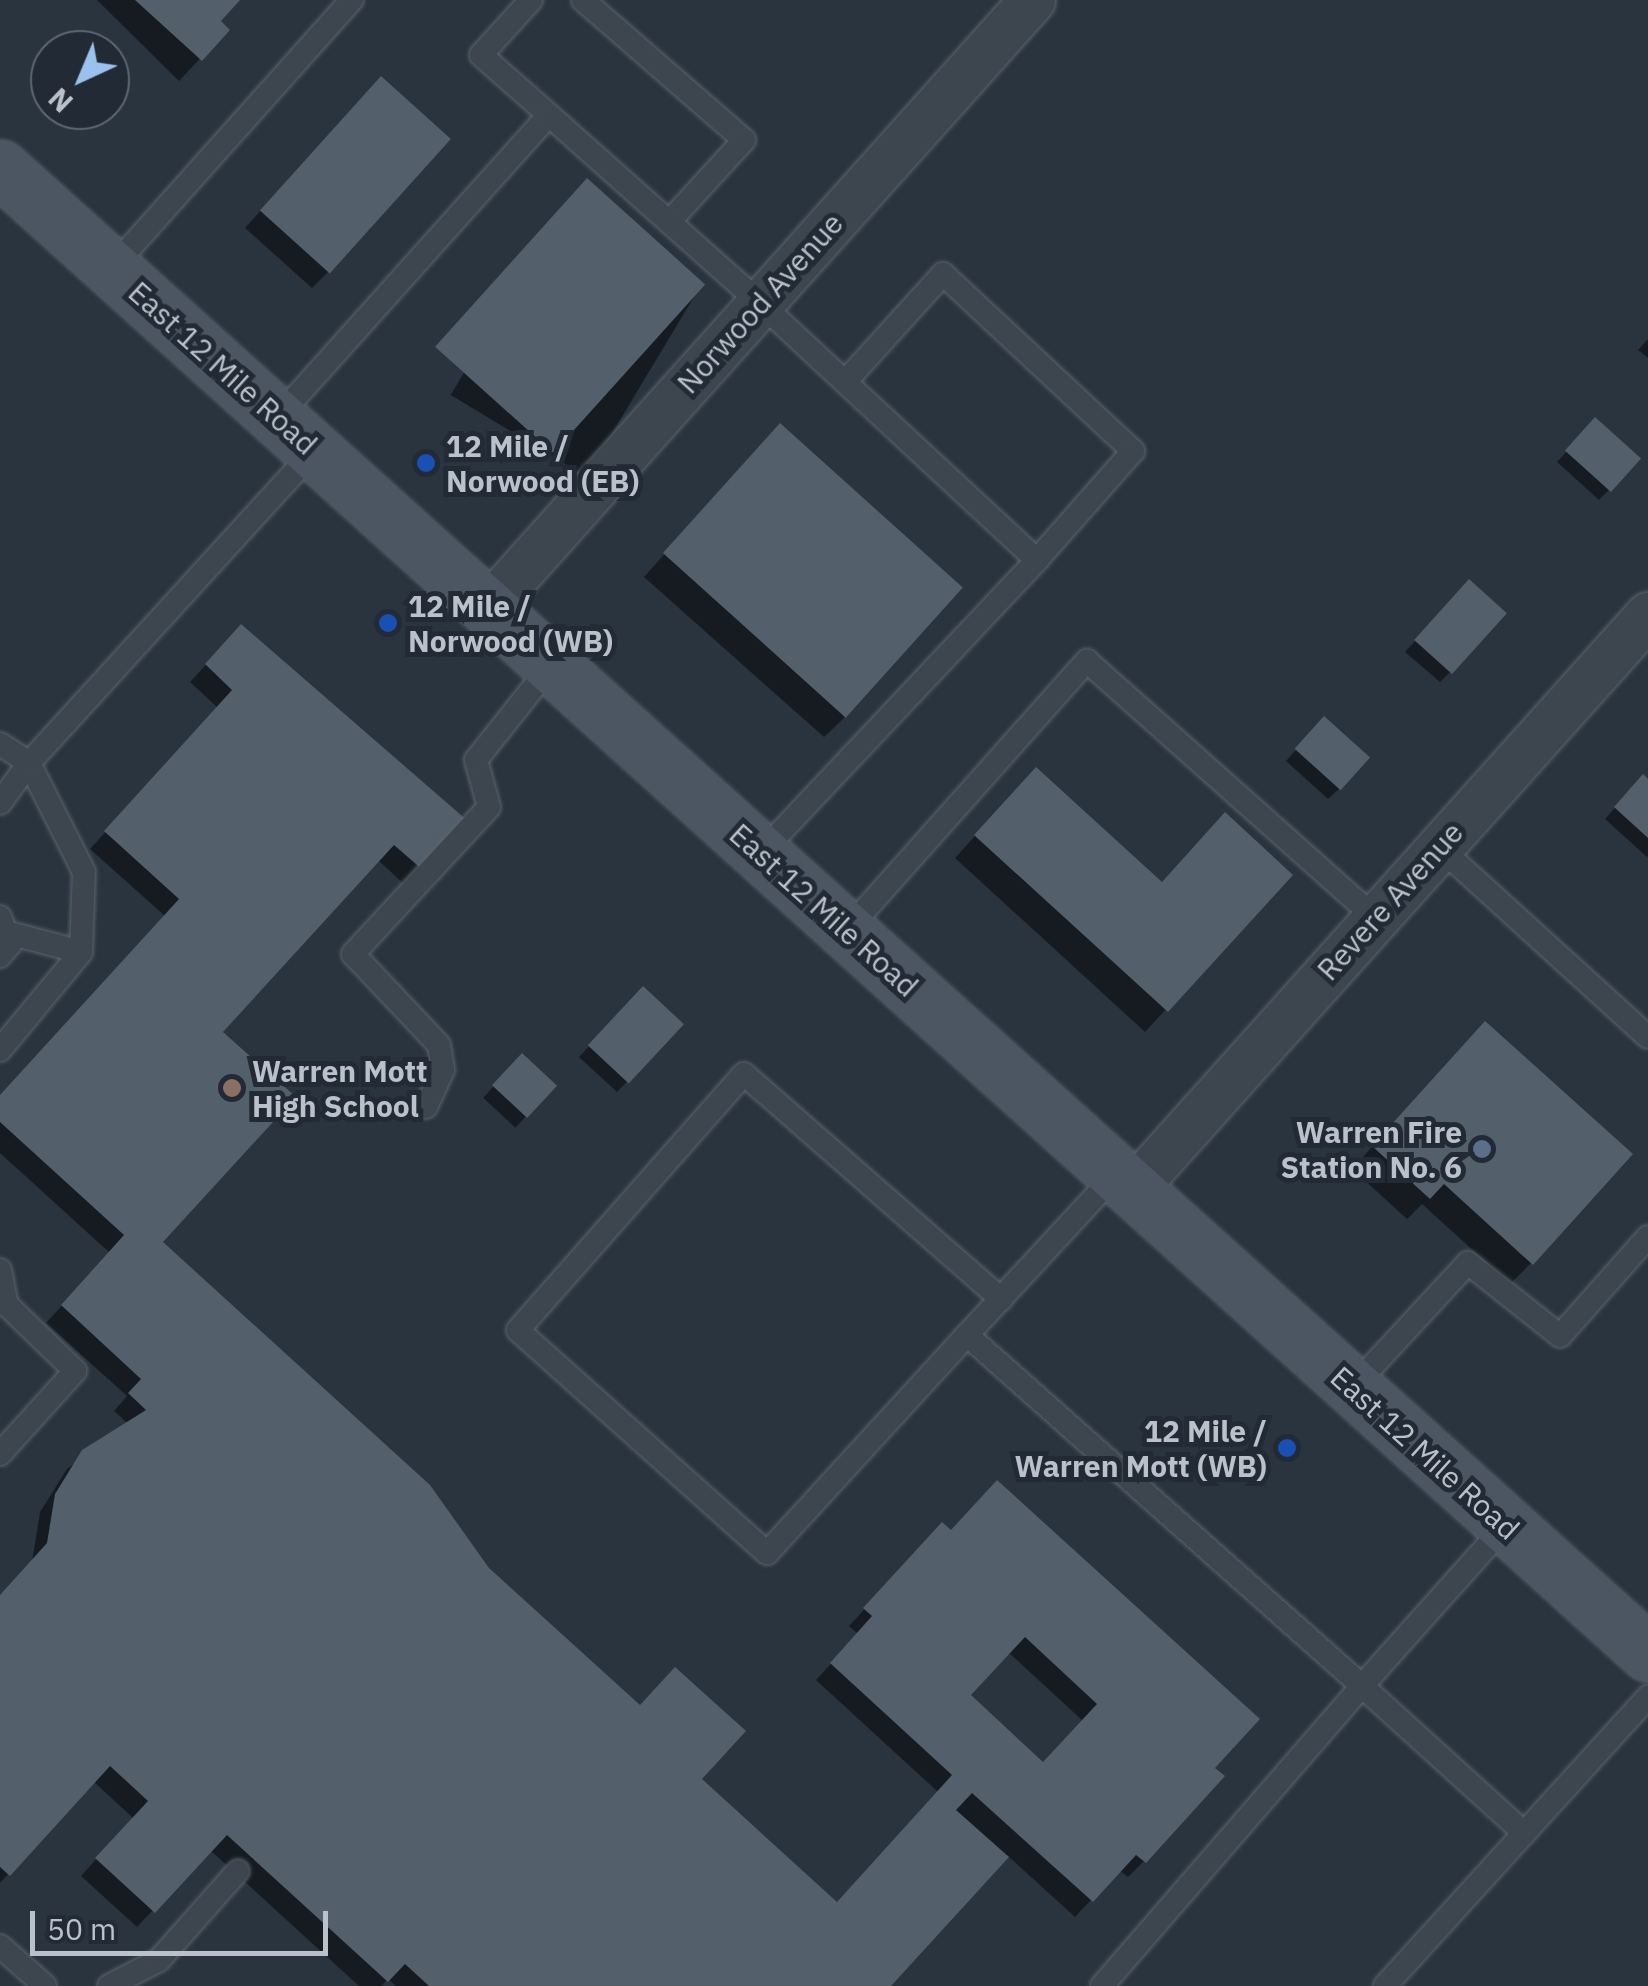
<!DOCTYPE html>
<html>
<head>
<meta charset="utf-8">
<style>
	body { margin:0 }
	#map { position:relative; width:1648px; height:1986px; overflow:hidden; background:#29343f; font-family:"IBM Plex Sans",sans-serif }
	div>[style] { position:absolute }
	.shadow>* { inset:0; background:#0007; transform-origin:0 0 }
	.building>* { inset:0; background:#535f6a; transform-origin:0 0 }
	.roads { filter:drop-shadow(0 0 2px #5b646d) drop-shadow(0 0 2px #5b646d) }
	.lane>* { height:22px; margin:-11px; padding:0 11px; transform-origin:11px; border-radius:11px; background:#3d464f }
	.street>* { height:45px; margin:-22.5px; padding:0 22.5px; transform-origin:22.5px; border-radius:22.5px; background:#3d464f }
	.secondary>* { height:55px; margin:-27.5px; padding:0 27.5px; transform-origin:27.5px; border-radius:27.5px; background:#4c5662 }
	.dots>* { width:28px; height:28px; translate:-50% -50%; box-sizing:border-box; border:5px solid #222b35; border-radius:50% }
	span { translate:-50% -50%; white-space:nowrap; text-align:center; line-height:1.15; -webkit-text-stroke:10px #222b35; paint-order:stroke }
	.street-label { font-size:30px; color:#bac1ca }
	.poi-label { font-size:30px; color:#bac1ca; font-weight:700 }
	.left { translate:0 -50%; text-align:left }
	.right { translate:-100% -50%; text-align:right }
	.north { position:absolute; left:30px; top:30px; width:100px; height:100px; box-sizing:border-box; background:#222b35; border:2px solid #5f6771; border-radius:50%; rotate:224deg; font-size:28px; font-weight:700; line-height:40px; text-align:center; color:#bac1ca }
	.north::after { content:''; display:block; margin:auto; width:35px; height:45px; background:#9bc1ee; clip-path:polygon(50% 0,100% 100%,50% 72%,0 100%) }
	.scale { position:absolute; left:30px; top:1911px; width:298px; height:45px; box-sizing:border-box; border:5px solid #bac1ca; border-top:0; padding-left:12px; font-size:30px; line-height:35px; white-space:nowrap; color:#bac1ca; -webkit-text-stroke:8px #222b35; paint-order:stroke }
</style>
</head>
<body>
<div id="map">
	<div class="shadow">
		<i style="clip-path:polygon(97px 0,237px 0,217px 21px,227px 30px,179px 81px)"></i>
		<i style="clip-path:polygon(365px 95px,328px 272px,312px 288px,245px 228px)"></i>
		<i style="left:566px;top:203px;width:158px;height:224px;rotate:31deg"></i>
		<i style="clip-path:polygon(1648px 339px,1648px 358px,1638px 350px)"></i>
		<i style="clip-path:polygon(1585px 431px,1609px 490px,1599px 500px,1557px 462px)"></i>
		<i style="clip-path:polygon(759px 448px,846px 716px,824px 737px,644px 577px)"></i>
		<i style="clip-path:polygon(1459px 593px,1450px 672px,1440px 682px,1405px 652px)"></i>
		<i style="clip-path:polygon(evenodd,225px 644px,465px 822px,406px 886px,377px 859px,220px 1032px,160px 1242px,698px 1780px,836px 1904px,938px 1792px,816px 1680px,858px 1634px,849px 1626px,927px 1541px,1212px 1768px,1144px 1861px,1128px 1877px,1119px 1870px,1075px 1917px,1007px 1855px,888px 1986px,396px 1986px,388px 1979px,381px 1986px,359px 1986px,210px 1850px,137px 1927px,81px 1876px,133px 1818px,93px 1781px,0 1883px,0 1597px,32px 1562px,40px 1512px,67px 1469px,128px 1424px,114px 1411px,127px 1396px,46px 1323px,110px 1253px,0 1153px,0 1097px,165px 916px,90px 849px,218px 708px,190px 682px,225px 644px,1008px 1652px,1083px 1721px,1043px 1765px,968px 1695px,1008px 1652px)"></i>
		<i style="clip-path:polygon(1314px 730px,1339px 789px,1328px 799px,1286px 761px)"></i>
		<i style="clip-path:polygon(1648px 782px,1648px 856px,1647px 857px,1605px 819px,1633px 788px)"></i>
		<i style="clip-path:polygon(1015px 792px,1161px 885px,1290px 875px,1145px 1032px,955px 858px)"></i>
		<i style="clip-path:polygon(633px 1000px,681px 1024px,617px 1092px,579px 1057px)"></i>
		<i style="clip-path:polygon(1464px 1045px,1531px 1263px,1510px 1284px,1422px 1204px,1407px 1219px,1352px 1169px)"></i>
		<i style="left:522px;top:1056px;width:44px;height:57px;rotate:43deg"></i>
	</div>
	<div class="building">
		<i style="clip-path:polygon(135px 0,240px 0,221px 21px,230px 30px,202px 61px)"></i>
		<i style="left:381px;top:76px;width:94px;height:181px;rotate:42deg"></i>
		<i style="left:587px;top:178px;width:159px;height:227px;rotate:42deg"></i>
		<i style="left:1595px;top:417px;width:62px;height:45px;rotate:42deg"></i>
		<i style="left:780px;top:423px;width:246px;height:175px;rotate:42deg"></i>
		<i style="left:1469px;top:579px;width:51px;height:82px;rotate:42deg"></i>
		<i style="clip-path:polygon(evenodd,241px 624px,469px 822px,424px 871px,394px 845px,223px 1032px,296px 1097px,163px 1242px,430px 1485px,489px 1568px,640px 1705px,675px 1667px,746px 1731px,702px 1779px,837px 1902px,952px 1775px,830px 1663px,872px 1616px,863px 1608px,942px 1522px,951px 1530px,997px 1480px,1260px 1719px,1215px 1768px,1225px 1776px,1146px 1863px,1136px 1855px,1093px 1902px,972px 1793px,956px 1810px,1009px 1857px,891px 1986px,429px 1986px,405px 1964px,388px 1982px,227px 1835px,155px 1913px,95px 1858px,148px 1801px,110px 1766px,10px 1876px,0 1867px,0 1595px,47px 1543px,55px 1494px,82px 1450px,146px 1410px,128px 1393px,141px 1379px,61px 1305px,124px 1235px,0 1122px,0 1095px,179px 899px,104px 831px,232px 690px,205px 664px,241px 624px,1025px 1637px,1097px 1704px,1043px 1762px,971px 1695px,1025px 1637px)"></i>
		<i style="left:1324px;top:716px;width:62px;height:44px;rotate:42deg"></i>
		<i style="clip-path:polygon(1036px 767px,1162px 882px,1225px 812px,1293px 875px,1168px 1012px,974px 835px)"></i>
		<i style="clip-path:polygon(1643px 774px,1648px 779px,1648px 838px,1614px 807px)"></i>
		<i style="left:643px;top:986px;width:56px;height:81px;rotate:43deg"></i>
		<i style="clip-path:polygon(1485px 1021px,1633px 1154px,1533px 1265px,1444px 1184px,1430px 1199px,1372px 1146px)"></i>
		<i style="left:522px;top:1053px;width:48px;height:44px;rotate:43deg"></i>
	</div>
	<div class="roads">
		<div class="lane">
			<i style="left:531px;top:0;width:74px;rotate:132.3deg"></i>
			<i style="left:481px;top:55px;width:91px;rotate:41.4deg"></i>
			<i style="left:583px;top:0;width:213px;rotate:41deg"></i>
			<i style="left:744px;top:140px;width:111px;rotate:132.4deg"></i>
			<i style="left:112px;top:268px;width:360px;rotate:-48.2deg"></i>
			<i style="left:845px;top:382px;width:146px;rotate:-47.8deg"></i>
			<i style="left:943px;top:274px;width:260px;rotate:43deg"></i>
			<i style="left:1133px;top:451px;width:145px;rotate:131.4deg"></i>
			<i style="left:277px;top:418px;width:407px;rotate:-48.1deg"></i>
			<i style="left:549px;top:115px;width:283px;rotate:41.7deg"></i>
			<i style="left:760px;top:303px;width:378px;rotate:42.9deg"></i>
			<i style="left:1037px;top:560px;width:404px;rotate:133.3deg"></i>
			<i style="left:0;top:744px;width:35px;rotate:33deg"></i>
			<i style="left:29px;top:763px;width:49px;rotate:125.9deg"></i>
			<i style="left:1439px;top:847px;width:282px;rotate:42.3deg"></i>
			<i style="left:0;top:917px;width:29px;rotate:70deg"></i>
			<i style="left:10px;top:944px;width:16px;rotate:130deg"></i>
			<i style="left:847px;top:930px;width:361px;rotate:-48.3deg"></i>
			<i style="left:1087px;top:661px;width:386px;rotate:41.7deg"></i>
			<i style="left:9px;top:933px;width:74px;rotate:14.8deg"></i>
			<i style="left:0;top:1050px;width:127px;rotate:-50.4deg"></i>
			<i style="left:81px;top:952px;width:80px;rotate:-87.9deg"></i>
			<i style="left:84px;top:872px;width:122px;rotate:-116.8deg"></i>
			<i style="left:29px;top:763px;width:423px;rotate:-47.6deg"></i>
			<i style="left:426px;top:1107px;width:41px;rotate:-65.3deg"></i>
			<i style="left:443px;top:1070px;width:25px;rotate:-99deg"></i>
			<i style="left:439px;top:1045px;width:125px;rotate:-133.4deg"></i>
			<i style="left:353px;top:954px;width:200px;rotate:-47.2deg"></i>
			<i style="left:489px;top:807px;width:49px;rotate:-105.5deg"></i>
			<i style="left:476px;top:760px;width:122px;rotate:-51.6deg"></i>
			<i style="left:1117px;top:1173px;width:221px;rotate:132.8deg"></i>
			<i style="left:967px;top:1335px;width:528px;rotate:41.62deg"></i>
			<i style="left:1362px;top:1686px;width:215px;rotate:-48.2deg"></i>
			<i style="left:0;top:1270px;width:36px;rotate:79deg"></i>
			<i style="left:7px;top:1305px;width:95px;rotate:44.1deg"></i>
			<i style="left:75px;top:1371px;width:112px;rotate:132.1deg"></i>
			<i style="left:967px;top:1335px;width:296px;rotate:132.5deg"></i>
			<i style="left:767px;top:1553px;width:334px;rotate:-138.2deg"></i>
			<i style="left:518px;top:1330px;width:341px;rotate:-48.6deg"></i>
			<i style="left:744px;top:1074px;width:342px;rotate:41.2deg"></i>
			<i style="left:1353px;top:1387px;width:169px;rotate:-47.2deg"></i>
			<i style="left:1468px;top:1263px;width:117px;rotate:38.4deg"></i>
			<i style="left:1560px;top:1336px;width:132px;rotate:-48.4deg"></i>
			<i style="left:0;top:1946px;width:60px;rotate:41.6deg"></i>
			<i style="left:109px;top:1986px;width:56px;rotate:-27.5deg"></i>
			<i style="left:159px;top:1960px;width:119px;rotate:-48.4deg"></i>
			<i style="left:1102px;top:1986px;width:397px;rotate:-49.1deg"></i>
			<i style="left:1362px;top:1686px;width:219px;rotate:42.2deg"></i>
			<i style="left:1385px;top:1986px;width:391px;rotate:-47.7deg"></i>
		</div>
		<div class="street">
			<i style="left:488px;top:607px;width:815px;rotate:-48.13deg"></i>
			<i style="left:1134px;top:1188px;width:770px;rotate:-48.11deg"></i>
		</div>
		<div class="secondary">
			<i style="left:0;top:168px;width:2218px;rotate:42.02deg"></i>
		</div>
	</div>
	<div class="dots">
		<i style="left:426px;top:463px;background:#1a4fb4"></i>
		<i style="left:388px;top:623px;background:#1a4fb4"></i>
		<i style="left:232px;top:1088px;background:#8d6e63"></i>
		<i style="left:1482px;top:1149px;background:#5c6f8a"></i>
		<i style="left:1287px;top:1448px;background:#1a4fb4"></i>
	</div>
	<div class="street-label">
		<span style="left:760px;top:303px;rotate:-48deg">Norwood Avenue</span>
		<span style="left:223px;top:368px;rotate:42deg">East 12 Mile Road</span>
		<span style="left:1390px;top:901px;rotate:-48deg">Revere Avenue</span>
		<span style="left:824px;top:910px;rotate:42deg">East 12 Mile Road</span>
		<span style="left:1425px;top:1453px;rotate:42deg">East 12 Mile Road</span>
	</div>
	<div class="poi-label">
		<span class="left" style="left:446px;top:463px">12 Mile /<br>Norwood (EB)</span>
		<span class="left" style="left:408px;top:623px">12 Mile /<br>Norwood (WB)</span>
		<span class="left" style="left:252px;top:1088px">Warren Mott<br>High School</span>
		<span class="right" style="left:1462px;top:1149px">Warren Fire<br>Station No. 6</span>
		<span class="right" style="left:1267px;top:1448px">12 Mile /<br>Warren Mott (WB)</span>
	</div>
	<div class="north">N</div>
	<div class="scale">50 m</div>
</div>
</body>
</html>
